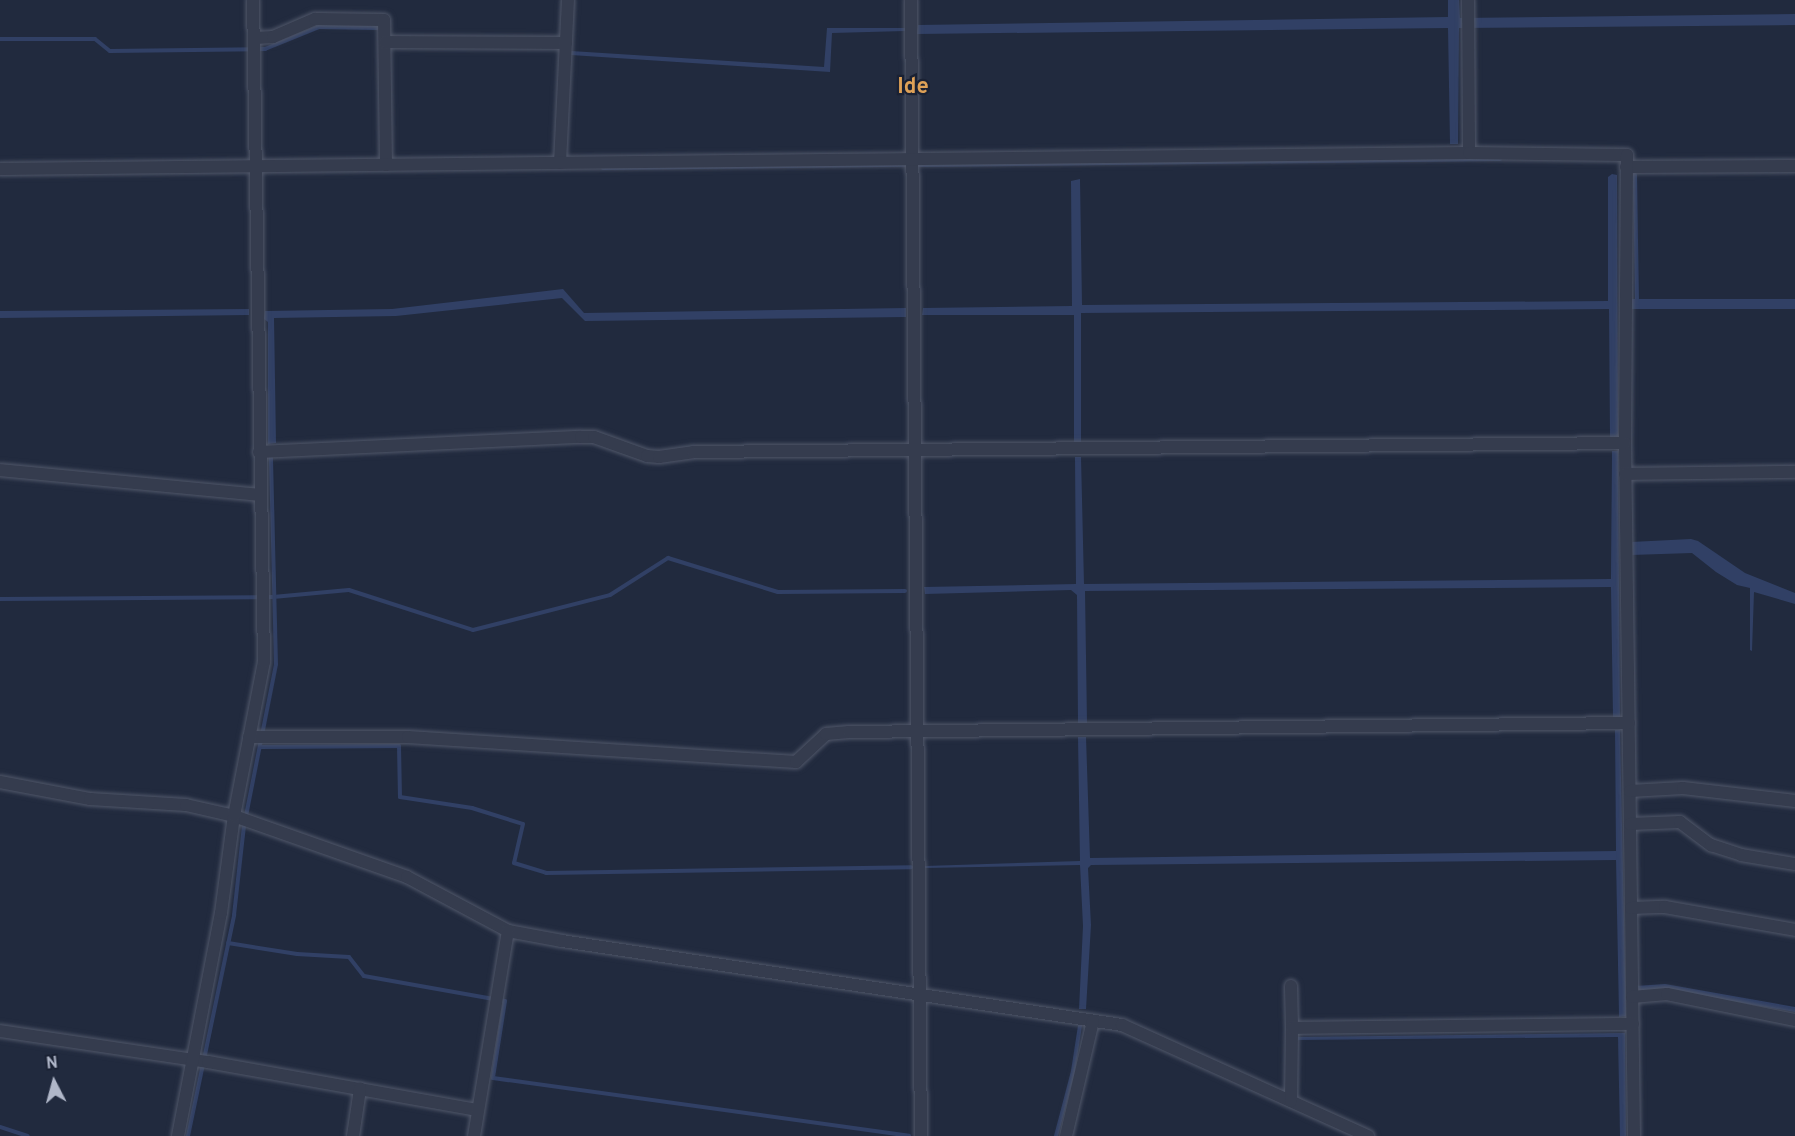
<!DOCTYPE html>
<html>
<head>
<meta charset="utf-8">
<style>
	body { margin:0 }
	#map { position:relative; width:1795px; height:1136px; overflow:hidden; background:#212a3e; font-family:Overpass,sans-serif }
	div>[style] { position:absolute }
	.water>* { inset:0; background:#314065; transform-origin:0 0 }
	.stream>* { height:4px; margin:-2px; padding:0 2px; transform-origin:2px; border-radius:2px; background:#314065 }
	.roads { filter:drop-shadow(0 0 2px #505769) drop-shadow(0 0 2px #505769) }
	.minor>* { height:12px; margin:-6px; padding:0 6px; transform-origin:6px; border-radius:6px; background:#353c4e }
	span { translate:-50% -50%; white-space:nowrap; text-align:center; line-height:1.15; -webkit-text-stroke:4.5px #1a2133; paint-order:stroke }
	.quarter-label { font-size:22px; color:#dea157; font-weight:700 }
	.north { position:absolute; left:24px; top:1052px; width:60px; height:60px; -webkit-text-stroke:4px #1a2133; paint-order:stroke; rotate:354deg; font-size:16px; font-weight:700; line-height:24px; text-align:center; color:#b0b7c9 }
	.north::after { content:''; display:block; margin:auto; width:21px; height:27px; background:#b0b7c9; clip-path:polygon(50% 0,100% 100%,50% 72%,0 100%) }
</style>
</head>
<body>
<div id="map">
	<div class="water">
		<i style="clip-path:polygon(1448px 0,1459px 0,1460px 18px,1795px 14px,1795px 25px,1459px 28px,1458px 144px,1450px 144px,1448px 28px,917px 34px,918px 25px,1448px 17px)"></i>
		<i style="clip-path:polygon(827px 28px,905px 28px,905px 31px,832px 33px,830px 72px,571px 55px,571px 51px,824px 67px)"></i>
		<i style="clip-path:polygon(1612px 174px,1617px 175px,1618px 438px,1610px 437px,1609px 309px,1081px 313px,1081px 443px,1074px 443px,1074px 315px,922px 315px,923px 308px,1072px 306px,1071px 181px,1080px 179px,1082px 305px,1608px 301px,1608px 177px)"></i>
		<i style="clip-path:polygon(563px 289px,584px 313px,906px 308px,906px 317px,585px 321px,562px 298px,396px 316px,274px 318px,276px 443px,268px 444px,268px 322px,264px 319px,265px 311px,392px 309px)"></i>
		<i style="left:1795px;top:299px;width:10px;height:164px;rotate:90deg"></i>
		<i style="clip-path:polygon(249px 309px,249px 315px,0 318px,0 311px)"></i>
		<i style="clip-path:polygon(1612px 451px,1618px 451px,1620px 719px,1613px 717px,1611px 587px,1085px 591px,1087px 723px,1078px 723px,1077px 595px,1071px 590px,925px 594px,924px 587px,1076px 584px,1075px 457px,1081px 457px,1084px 584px,1611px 579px)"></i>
		<i style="clip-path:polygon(1691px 539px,1698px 541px,1745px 573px,1795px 593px,1795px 604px,1754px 592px,1752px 651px,1750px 650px,1750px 588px,1737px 585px,1716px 572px,1692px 553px,1631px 555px,1631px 542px)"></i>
		<i style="clip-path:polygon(1615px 730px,1620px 730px,1626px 1016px,1619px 1017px,1616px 860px,1091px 865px,1088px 868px,1091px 925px,1086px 1009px,1079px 1009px,1083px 926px,1080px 865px,925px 868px,925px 866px,1080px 861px,1078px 737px,1086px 737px,1090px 858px,1616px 851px)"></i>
		<i style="clip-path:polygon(1665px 984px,1795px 1007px,1795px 1012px,1668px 990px,1640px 991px,1636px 986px)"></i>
		<i style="clip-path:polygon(1625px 1033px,1626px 1136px,1620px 1136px,1618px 1037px,1296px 1040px,1296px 1037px)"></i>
	</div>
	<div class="stream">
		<i style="left:0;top:39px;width:95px"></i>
		<i style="left:95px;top:39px;width:19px;rotate:39deg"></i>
		<i style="left:110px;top:51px;width:155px;rotate:-0.7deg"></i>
		<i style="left:265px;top:49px;width:58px;rotate:-22.2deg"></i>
		<i style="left:319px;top:27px;width:58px;rotate:1deg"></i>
		<i style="left:919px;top:165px;width:581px;rotate:-0.59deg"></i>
		<i style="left:603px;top:168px;width:302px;rotate:-0.6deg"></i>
		<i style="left:1635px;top:175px;width:128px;rotate:89.1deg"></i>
		<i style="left:0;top:599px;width:273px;rotate:-0.4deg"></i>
		<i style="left:273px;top:597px;width:76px;rotate:-5.3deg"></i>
		<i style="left:349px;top:590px;width:130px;rotate:17.9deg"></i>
		<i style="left:473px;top:630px;width:141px;rotate:-14.3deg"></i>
		<i style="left:610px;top:595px;width:69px;rotate:-32.5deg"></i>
		<i style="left:668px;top:558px;width:115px;rotate:17.2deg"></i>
		<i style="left:778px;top:592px;width:127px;rotate:-0.5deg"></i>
		<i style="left:260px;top:747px;width:139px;rotate:-0.4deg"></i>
		<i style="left:399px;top:746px;width:51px;rotate:88.9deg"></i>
		<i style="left:400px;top:797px;width:73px;rotate:8.7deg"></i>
		<i style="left:472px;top:808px;width:53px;rotate:17.4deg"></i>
		<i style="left:523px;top:824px;width:40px;rotate:103deg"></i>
		<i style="left:514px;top:863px;width:34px;rotate:17deg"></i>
		<i style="left:546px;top:873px;width:365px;rotate:-0.9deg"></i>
		<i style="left:228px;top:943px;width:70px;rotate:9.1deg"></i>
		<i style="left:297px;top:954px;width:52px;rotate:3.3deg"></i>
		<i style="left:349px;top:957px;width:24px;rotate:52deg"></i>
		<i style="left:364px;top:976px;width:143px;rotate:10.1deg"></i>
		<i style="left:505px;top:1001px;width:78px;rotate:98.9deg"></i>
		<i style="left:493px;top:1078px;width:420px;rotate:7.9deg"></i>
		<i style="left:0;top:1127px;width:29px;rotate:18deg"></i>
		<i style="left:188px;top:1136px;width:226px;rotate:-78.2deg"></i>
		<i style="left:234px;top:915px;width:90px;rotate:-83.6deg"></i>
		<i style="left:244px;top:826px;width:165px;rotate:-78.8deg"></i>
		<i style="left:276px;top:664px;width:211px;rotate:-91.4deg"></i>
		<i style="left:1056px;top:1136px;width:67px;rotate:-75.3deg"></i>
		<i style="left:1073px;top:1071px;width:46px;rotate:-81.2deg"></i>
	</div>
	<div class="roads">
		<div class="minor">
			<i style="left:911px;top:0;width:1136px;rotate:89.5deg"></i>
			<i style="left:1468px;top:0;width:153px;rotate:89.6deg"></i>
			<i style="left:255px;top:38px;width:18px;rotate:-3deg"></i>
			<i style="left:273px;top:37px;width:46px;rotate:-23.2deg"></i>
			<i style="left:315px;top:19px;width:69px;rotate:0.8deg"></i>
			<i style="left:384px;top:20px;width:145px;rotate:89.2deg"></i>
			<i style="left:385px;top:42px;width:181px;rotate:0.3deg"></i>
			<i style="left:560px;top:163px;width:163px;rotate:-87.2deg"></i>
			<i style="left:1626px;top:167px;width:169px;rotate:-0.3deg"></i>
			<i style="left:0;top:169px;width:1469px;rotate:-0.62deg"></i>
			<i style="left:1469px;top:153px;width:158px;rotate:0.7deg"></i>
			<i style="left:1627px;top:155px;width:288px;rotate:90.4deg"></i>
			<i style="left:1625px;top:443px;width:693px;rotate:89.26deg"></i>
			<i style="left:259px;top:452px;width:322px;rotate:-2.7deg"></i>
			<i style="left:581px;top:437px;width:13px"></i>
			<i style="left:594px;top:437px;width:56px;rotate:19.7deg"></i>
			<i style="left:647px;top:456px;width:12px;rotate:5deg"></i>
			<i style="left:659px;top:457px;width:34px;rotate:-8deg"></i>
			<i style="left:693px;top:452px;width:932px;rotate:-0.55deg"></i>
			<i style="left:0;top:470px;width:261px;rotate:5.5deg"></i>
			<i style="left:1625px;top:474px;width:170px;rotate:-0.7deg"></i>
			<i style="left:249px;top:737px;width:159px"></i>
			<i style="left:408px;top:737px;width:389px;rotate:3.7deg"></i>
			<i style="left:796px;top:762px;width:41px;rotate:-43deg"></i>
			<i style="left:826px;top:734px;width:23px;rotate:-5deg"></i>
			<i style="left:849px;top:732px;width:780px;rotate:-0.66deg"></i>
			<i style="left:0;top:782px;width:92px;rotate:10.7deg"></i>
			<i style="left:90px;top:799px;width:96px;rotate:3.6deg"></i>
			<i style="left:186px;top:805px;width:49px;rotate:12.9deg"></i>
			<i style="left:234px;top:816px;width:183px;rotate:19.4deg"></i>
			<i style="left:407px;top:877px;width:115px;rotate:28.1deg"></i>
			<i style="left:508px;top:931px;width:55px;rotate:10.5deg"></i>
			<i style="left:562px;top:941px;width:566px;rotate:8.53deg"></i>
			<i style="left:1122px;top:1025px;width:270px;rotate:24.3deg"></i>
			<i style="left:1630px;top:791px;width:53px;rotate:-3.2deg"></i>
			<i style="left:1683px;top:788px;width:113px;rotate:6.6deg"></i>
			<i style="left:1630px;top:824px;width:50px;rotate:-2.3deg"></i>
			<i style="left:1680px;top:822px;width:39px;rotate:37deg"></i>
			<i style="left:1711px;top:845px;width:32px;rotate:18deg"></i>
			<i style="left:1741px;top:855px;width:55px;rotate:9.5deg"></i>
			<i style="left:1631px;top:908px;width:34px;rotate:-2deg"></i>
			<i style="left:1665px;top:907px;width:132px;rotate:10deg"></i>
			<i style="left:1291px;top:986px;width:42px;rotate:88.6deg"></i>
			<i style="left:1632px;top:997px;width:35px;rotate:-5deg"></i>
			<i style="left:1667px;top:994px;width:131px;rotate:11.5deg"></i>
			<i style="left:0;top:1031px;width:210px;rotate:8.5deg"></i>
			<i style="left:208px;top:1062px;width:274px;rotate:10.1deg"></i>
			<i style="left:1291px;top:1101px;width:73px;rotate:-89.2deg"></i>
			<i style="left:1292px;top:1028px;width:341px;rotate:-0.7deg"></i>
			<i style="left:178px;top:1136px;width:227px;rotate:-79.1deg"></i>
			<i style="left:221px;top:913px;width:98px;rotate:-82.4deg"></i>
			<i style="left:234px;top:816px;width:157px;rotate:-79deg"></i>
			<i style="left:264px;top:662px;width:662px;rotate:-90.95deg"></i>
			<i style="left:353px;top:1136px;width:48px;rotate:-81.5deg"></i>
			<i style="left:474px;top:1136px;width:208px;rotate:-80.6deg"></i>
			<i style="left:1066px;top:1136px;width:118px;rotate:-76.8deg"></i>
		</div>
	</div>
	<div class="quarter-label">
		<span style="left:913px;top:88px">Ide</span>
	</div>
	<div class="north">N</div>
</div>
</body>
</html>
